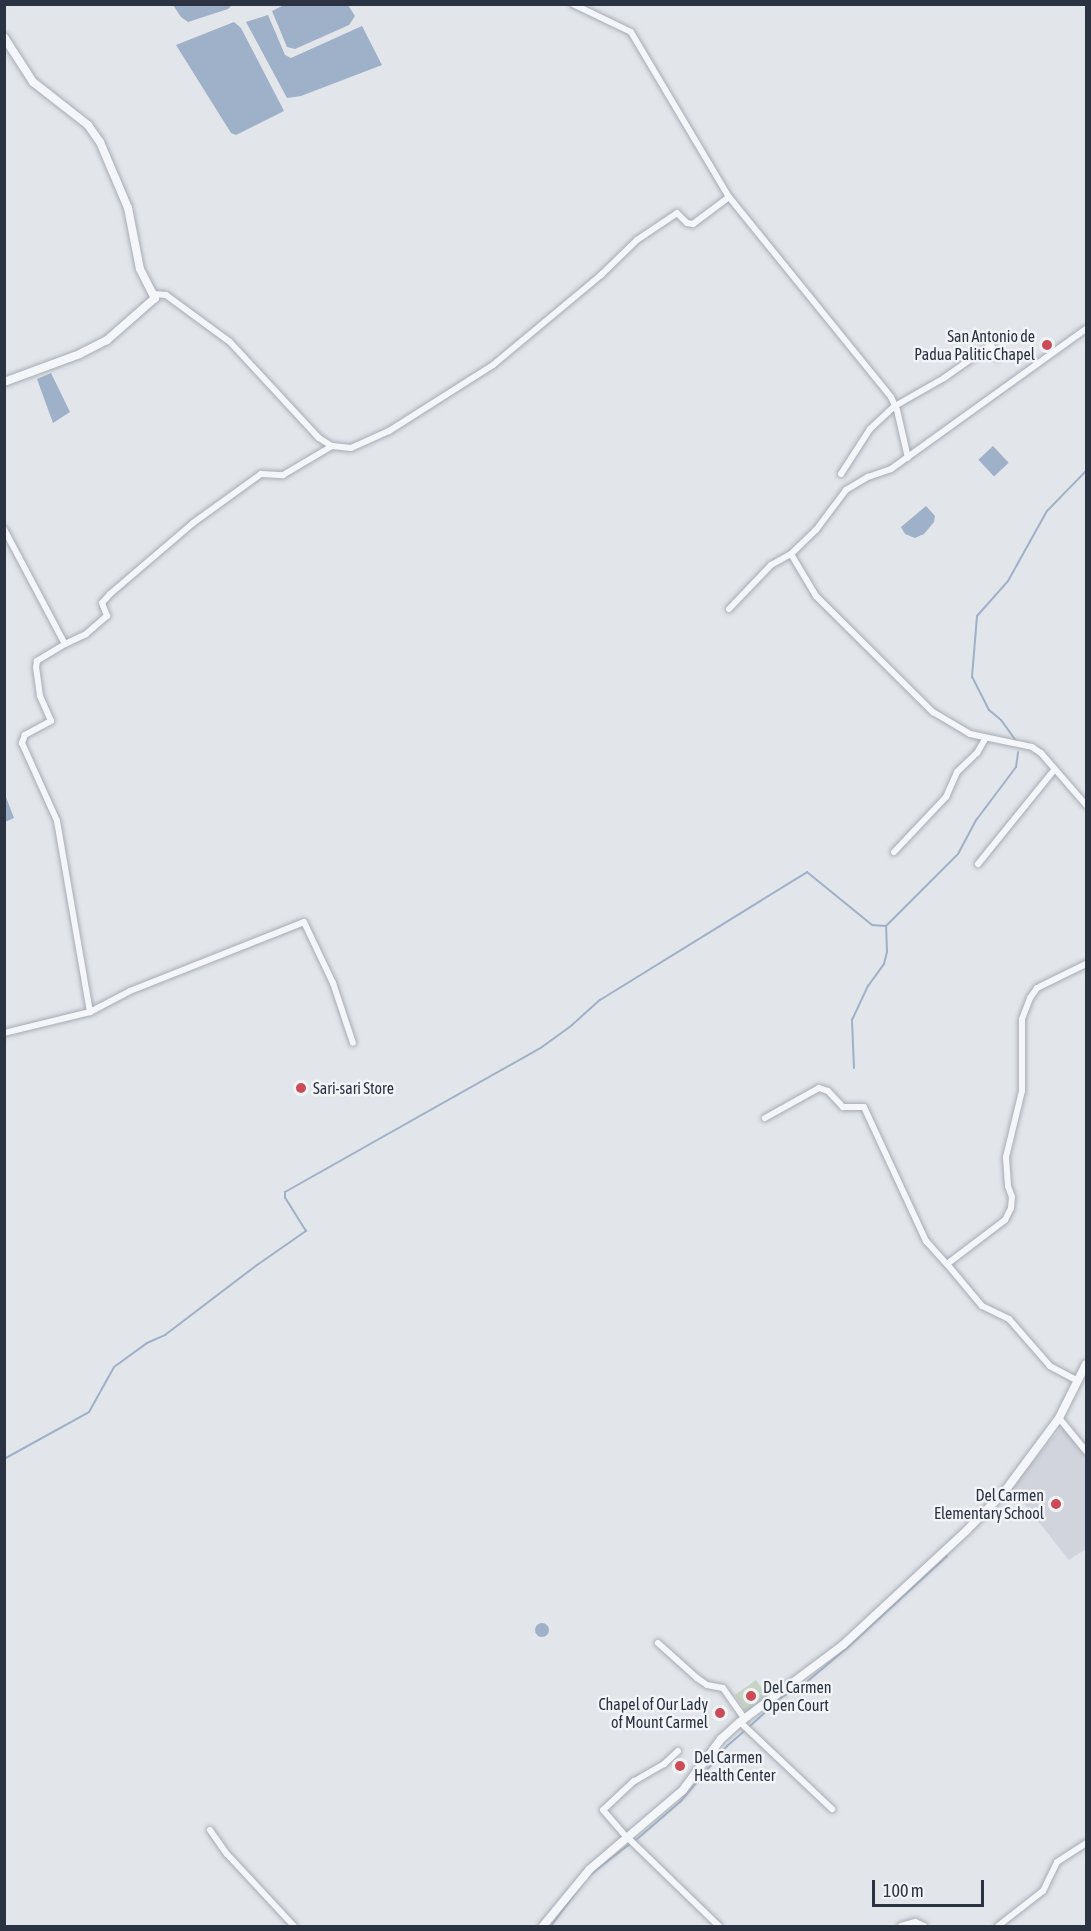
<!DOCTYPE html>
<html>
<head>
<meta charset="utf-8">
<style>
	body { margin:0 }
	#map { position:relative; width:1091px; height:1931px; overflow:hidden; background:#e2e5ea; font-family:"Asap Condensed",sans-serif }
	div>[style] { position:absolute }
	.built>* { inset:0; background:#d1d4dc }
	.green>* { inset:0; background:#c7d4c4; transform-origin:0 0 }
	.water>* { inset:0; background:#9fb0c9; transform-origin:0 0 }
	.round { border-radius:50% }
	.stream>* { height:2px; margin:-1px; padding:0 1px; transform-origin:1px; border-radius:1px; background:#9fb0c9 }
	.roads { filter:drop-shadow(0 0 2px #a7acb4) drop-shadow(0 0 2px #a7acb4) }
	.minor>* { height:6px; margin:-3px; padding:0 3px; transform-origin:3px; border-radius:3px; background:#f5f6f9 }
	.tertiary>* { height:8px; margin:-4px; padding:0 4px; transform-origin:4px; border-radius:4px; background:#f5f6f9 }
	.dots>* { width:16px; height:16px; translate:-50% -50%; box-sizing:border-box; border:3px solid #f2f4f8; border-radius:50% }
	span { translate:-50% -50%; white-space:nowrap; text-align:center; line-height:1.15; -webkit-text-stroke:5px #f2f4f8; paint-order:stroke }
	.poi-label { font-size:16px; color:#2b3242 }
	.right { translate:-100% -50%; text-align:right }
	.left { translate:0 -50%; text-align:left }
	.frame { position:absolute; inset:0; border:6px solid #2b3242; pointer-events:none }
	.scale { position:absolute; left:872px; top:1880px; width:112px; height:27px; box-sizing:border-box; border:3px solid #2b3242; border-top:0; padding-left:8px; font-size:18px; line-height:21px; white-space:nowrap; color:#2b3242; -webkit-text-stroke:4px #f2f4f8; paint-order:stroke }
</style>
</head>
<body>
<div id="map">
	<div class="built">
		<i style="clip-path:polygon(1063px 1426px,1086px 1456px,1086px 1549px,1069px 1560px,1011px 1487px)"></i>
	</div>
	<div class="green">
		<i style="left:756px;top:1680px;width:21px;height:26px;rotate:55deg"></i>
	</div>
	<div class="water">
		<i style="clip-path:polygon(173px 5px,232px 5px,228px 9px,188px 22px,181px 17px)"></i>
		<i style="clip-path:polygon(348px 5px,355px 16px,349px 25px,295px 49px,287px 47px,272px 11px,284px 5px)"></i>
		<i style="clip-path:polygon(268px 15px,285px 55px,291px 58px,362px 26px,382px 65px,301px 96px,287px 98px,246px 22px)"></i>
		<i style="clip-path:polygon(234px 22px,241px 28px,284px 111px,236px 135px,231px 133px,176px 45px)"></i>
		<i style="clip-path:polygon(51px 373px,70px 412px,53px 423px,37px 379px)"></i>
		<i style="left:993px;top:446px;width:23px;height:20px;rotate:47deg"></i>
		<i style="clip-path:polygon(926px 506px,935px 516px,934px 522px,924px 534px,915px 538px,905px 534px,901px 527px)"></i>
		<i style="clip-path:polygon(4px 792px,14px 818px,5px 822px,4px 822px)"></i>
		<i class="round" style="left:535px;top:1623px;width:14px;height:14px"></i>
	</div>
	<div class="stream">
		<i style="left:1017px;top:742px;width:27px;rotate:-126deg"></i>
		<i style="left:1001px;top:720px;width:16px;rotate:-140deg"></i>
		<i style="left:989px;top:710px;width:37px;rotate:-117deg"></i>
		<i style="left:972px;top:677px;width:61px;rotate:-85.3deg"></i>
		<i style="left:977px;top:616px;width:47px;rotate:-48.5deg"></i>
		<i style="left:1008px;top:581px;width:80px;rotate:-60.9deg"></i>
		<i style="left:1047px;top:511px;width:56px;rotate:-45.7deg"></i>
		<i style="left:854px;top:1068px;width:48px;rotate:-92.4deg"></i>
		<i style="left:852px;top:1020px;width:38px;rotate:-65deg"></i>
		<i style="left:868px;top:986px;width:27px;rotate:-54deg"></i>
		<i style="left:884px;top:964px;width:12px;rotate:-76deg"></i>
		<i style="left:887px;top:952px;width:26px;rotate:-92deg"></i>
		<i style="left:4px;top:1459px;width:97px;rotate:-28.9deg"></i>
		<i style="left:89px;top:1412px;width:51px;rotate:-60.9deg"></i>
		<i style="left:114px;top:1367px;width:41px;rotate:-36deg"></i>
		<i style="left:147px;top:1343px;width:20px;rotate:-24deg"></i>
		<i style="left:165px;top:1335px;width:116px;rotate:-37.3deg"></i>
		<i style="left:257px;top:1265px;width:60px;rotate:-34.8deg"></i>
		<i style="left:306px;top:1231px;width:39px;rotate:-122deg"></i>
		<i style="left:285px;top:1198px;width:6px;rotate:-90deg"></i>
		<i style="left:285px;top:1192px;width:295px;rotate:-29.4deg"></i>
		<i style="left:542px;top:1047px;width:37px;rotate:-36deg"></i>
		<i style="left:572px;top:1025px;width:38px;rotate:-42deg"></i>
		<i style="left:600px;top:1000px;width:243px;rotate:-31.7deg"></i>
		<i style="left:807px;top:872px;width:84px;rotate:39.2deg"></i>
		<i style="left:872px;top:925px;width:14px;rotate:4deg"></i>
		<i style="left:886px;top:926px;width:102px;rotate:-45deg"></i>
		<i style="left:958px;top:854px;width:40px;rotate:-62deg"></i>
		<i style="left:977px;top:819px;width:65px;rotate:-53.1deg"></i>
		<i style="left:1016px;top:767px;width:15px;rotate:-82deg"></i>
		<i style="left:749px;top:1727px;width:45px;rotate:-42.3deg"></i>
		<i style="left:782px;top:1697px;width:24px;rotate:-30deg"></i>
		<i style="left:803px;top:1685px;width:57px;rotate:-40.1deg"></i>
		<i style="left:847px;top:1648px;width:136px;rotate:-42.6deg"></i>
		<i style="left:636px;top:1840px;width:60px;rotate:-40.9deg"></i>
		<i style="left:681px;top:1801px;width:72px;rotate:-50.1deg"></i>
		<i style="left:727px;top:1746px;width:23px;rotate:-41deg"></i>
		<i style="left:586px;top:1878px;width:57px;rotate:-37.9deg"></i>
		<i style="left:551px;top:1926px;width:54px;rotate:-53.3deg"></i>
	</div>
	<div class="roads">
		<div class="minor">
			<i style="left:573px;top:4px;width:64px;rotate:25.8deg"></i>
			<i style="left:631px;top:32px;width:192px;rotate:59.3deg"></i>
			<i style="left:729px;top:197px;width:257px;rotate:51deg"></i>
			<i style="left:891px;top:397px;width:14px;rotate:65deg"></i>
			<i style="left:897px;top:410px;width:49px;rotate:77.1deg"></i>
			<i style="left:154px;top:294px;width:12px;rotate:5deg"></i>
			<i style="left:166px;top:295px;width:79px;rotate:36.3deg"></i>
			<i style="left:230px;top:342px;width:131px;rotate:47.2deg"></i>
			<i style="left:319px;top:438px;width:15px;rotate:32deg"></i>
			<i style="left:841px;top:474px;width:54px;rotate:-57.2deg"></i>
			<i style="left:870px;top:429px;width:34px;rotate:-43deg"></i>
			<i style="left:895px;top:406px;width:56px;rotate:-29.7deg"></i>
			<i style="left:944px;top:378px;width:57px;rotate:-35.1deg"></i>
			<i style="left:991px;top:345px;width:14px;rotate:60deg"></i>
			<i style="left:4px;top:529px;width:130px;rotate:62.1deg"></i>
			<i style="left:65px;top:644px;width:33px;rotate:149deg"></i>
			<i style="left:37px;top:661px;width:6px;rotate:99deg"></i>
			<i style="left:36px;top:667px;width:29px;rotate:82deg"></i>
			<i style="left:40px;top:696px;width:27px;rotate:66deg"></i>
			<i style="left:51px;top:721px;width:30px;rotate:152deg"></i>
			<i style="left:25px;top:735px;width:9px;rotate:111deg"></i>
			<i style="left:22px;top:743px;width:85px;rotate:65.8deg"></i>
			<i style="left:57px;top:821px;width:194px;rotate:80.2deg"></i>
			<i style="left:90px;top:1012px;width:89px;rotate:166.3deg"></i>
			<i style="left:791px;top:554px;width:49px;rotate:59.2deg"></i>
			<i style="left:816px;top:596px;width:165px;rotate:44.8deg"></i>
			<i style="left:933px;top:712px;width:43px;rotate:30.7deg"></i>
			<i style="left:970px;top:734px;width:63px;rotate:11.8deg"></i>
			<i style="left:1032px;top:747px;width:11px;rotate:34deg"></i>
			<i style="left:1041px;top:753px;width:69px;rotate:49.1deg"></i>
			<i style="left:729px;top:609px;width:61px;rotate:-46.3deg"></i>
			<i style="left:771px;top:565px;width:23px;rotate:-29deg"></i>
			<i style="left:791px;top:554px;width:35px;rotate:-44deg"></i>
			<i style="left:816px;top:530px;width:50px;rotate:-53.1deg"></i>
			<i style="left:846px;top:490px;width:26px;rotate:-31deg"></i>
			<i style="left:868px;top:477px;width:24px;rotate:-19deg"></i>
			<i style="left:891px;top:469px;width:240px;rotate:-35.7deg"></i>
			<i style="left:65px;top:644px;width:23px;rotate:-25deg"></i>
			<i style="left:86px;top:634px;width:28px;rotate:-41deg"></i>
			<i style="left:107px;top:616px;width:14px;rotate:-111deg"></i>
			<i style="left:102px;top:603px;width:12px;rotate:-48deg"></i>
			<i style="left:110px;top:594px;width:109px;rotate:-40.5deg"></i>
			<i style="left:193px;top:523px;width:84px;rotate:-35.8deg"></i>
			<i style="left:261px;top:474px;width:22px;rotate:3deg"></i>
			<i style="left:283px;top:475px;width:57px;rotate:-30.6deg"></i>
			<i style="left:332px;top:446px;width:19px;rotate:6deg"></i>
			<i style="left:351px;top:448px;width:42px;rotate:-24.1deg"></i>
			<i style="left:389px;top:431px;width:123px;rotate:-32.4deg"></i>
			<i style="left:493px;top:365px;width:141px;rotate:-39.8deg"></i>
			<i style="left:601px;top:275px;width:50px;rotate:-44.2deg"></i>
			<i style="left:637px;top:240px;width:48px;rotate:-34deg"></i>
			<i style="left:677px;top:213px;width:14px;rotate:45deg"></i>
			<i style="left:687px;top:223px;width:6px;rotate:9deg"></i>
			<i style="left:693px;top:224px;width:45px;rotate:-36.9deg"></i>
			<i style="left:894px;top:852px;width:76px;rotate:-46.6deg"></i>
			<i style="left:946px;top:797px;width:27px;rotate:-66deg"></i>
			<i style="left:957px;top:772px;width:28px;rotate:-44deg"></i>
			<i style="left:977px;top:753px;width:16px;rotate:-60deg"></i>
			<i style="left:978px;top:864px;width:122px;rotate:-51deg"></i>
			<i style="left:90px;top:1012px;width:45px;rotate:-27.7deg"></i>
			<i style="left:130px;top:991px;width:187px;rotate:-21.6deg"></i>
			<i style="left:304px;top:922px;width:68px;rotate:64.6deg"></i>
			<i style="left:333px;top:983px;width:63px;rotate:71.6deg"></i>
			<i style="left:765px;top:1118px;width:62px;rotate:-29.1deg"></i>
			<i style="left:819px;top:1088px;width:9px;rotate:18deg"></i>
			<i style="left:828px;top:1091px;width:22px;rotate:47deg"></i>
			<i style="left:843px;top:1107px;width:21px"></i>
			<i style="left:864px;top:1107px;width:148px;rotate:65.2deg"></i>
			<i style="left:926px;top:1241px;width:31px;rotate:48deg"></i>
			<i style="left:1078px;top:1381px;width:32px;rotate:-152deg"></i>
			<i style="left:1050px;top:1366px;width:62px;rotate:-131.1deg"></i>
			<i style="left:1009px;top:1319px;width:30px;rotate:-154deg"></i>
			<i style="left:982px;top:1306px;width:55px;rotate:-129.8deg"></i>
			<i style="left:947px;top:1264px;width:73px;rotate:-37.2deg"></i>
			<i style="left:1005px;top:1220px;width:13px;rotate:-63deg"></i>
			<i style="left:1011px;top:1208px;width:11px;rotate:-85deg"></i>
			<i style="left:1012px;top:1197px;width:12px;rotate:-110deg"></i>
			<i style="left:1008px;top:1186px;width:29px;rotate:-94deg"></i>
			<i style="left:1006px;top:1157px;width:68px;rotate:-76.4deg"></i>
			<i style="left:1022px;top:1091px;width:72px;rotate:-90deg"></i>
			<i style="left:1022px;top:1019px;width:22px;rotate:-69deg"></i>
			<i style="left:1030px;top:998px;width:12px;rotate:-55deg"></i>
			<i style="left:1037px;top:988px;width:55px;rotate:-26.1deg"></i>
			<i style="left:1059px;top:1418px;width:43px;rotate:50.7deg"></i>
			<i style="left:658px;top:1643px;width:52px;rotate:41.9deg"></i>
			<i style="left:697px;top:1678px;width:12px;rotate:35deg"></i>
			<i style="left:707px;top:1685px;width:16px;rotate:11deg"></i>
			<i style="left:723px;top:1688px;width:37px;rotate:55deg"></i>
			<i style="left:740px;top:1722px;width:127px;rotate:43.4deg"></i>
			<i style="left:678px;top:1751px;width:19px;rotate:137deg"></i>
			<i style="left:664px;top:1764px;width:34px;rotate:150deg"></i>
			<i style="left:634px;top:1781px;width:42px;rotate:136.9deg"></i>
			<i style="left:603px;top:1810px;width:35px;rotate:49deg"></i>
			<i style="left:626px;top:1836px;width:129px;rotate:44.1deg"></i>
			<i style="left:210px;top:1830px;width:29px;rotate:55deg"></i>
			<i style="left:227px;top:1854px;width:98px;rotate:47.1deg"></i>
			<i style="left:901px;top:1926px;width:15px;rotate:-16deg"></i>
			<i style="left:915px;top:1922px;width:10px;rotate:24deg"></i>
			<i style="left:998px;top:1926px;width:57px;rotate:-37.9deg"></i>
			<i style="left:1043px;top:1891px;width:32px;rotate:-64deg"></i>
			<i style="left:1057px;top:1862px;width:35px;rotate:-33deg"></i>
		</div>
		<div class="tertiary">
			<i style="left:4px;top:37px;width:54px;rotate:57.2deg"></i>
			<i style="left:33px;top:82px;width:70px;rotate:38deg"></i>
			<i style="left:88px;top:125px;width:21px;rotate:55deg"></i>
			<i style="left:100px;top:142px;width:72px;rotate:67deg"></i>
			<i style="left:128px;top:208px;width:62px;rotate:78.9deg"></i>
			<i style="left:140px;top:269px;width:33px;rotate:63deg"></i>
			<i style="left:155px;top:298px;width:64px;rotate:138.8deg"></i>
			<i style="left:107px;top:340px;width:30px;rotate:153deg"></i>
			<i style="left:80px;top:354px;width:81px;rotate:159.8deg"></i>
			<i style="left:543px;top:1926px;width:74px;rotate:-50.5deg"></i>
			<i style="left:590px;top:1869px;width:122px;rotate:-40.3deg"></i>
			<i style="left:683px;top:1790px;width:64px;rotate:-53.3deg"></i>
			<i style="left:721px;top:1739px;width:25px;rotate:-42deg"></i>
			<i style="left:740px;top:1722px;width:129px;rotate:-36.8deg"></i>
			<i style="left:843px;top:1645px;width:169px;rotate:-42.8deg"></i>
			<i style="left:967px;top:1530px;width:54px;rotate:-45.7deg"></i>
			<i style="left:1005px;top:1491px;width:91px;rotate:-53.5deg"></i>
			<i style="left:1059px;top:1418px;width:60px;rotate:-63.4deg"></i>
		</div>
	</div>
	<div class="dots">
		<i style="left:1047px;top:345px;background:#cb4c56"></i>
		<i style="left:301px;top:1088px;background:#cb4c56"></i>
		<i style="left:1056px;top:1504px;background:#cb4c56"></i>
		<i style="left:751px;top:1696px;background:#cb4c56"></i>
		<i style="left:720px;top:1713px;background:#cb4c56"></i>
		<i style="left:680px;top:1766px;background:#cb4c56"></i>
	</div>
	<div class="poi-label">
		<span class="right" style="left:1035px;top:345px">San Antonio de<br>Padua Palitic Chapel</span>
		<span class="left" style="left:313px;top:1088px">Sari-sari Store</span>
		<span class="right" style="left:1044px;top:1504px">Del Carmen<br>Elementary School</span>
		<span class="left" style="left:763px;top:1696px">Del Carmen<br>Open Court</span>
		<span class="right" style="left:708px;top:1713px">Chapel of Our Lady<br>of Mount Carmel</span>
		<span class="left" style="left:694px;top:1766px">Del Carmen<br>Health Center</span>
	</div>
	<div class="frame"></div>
	<div class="scale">100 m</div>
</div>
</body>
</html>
